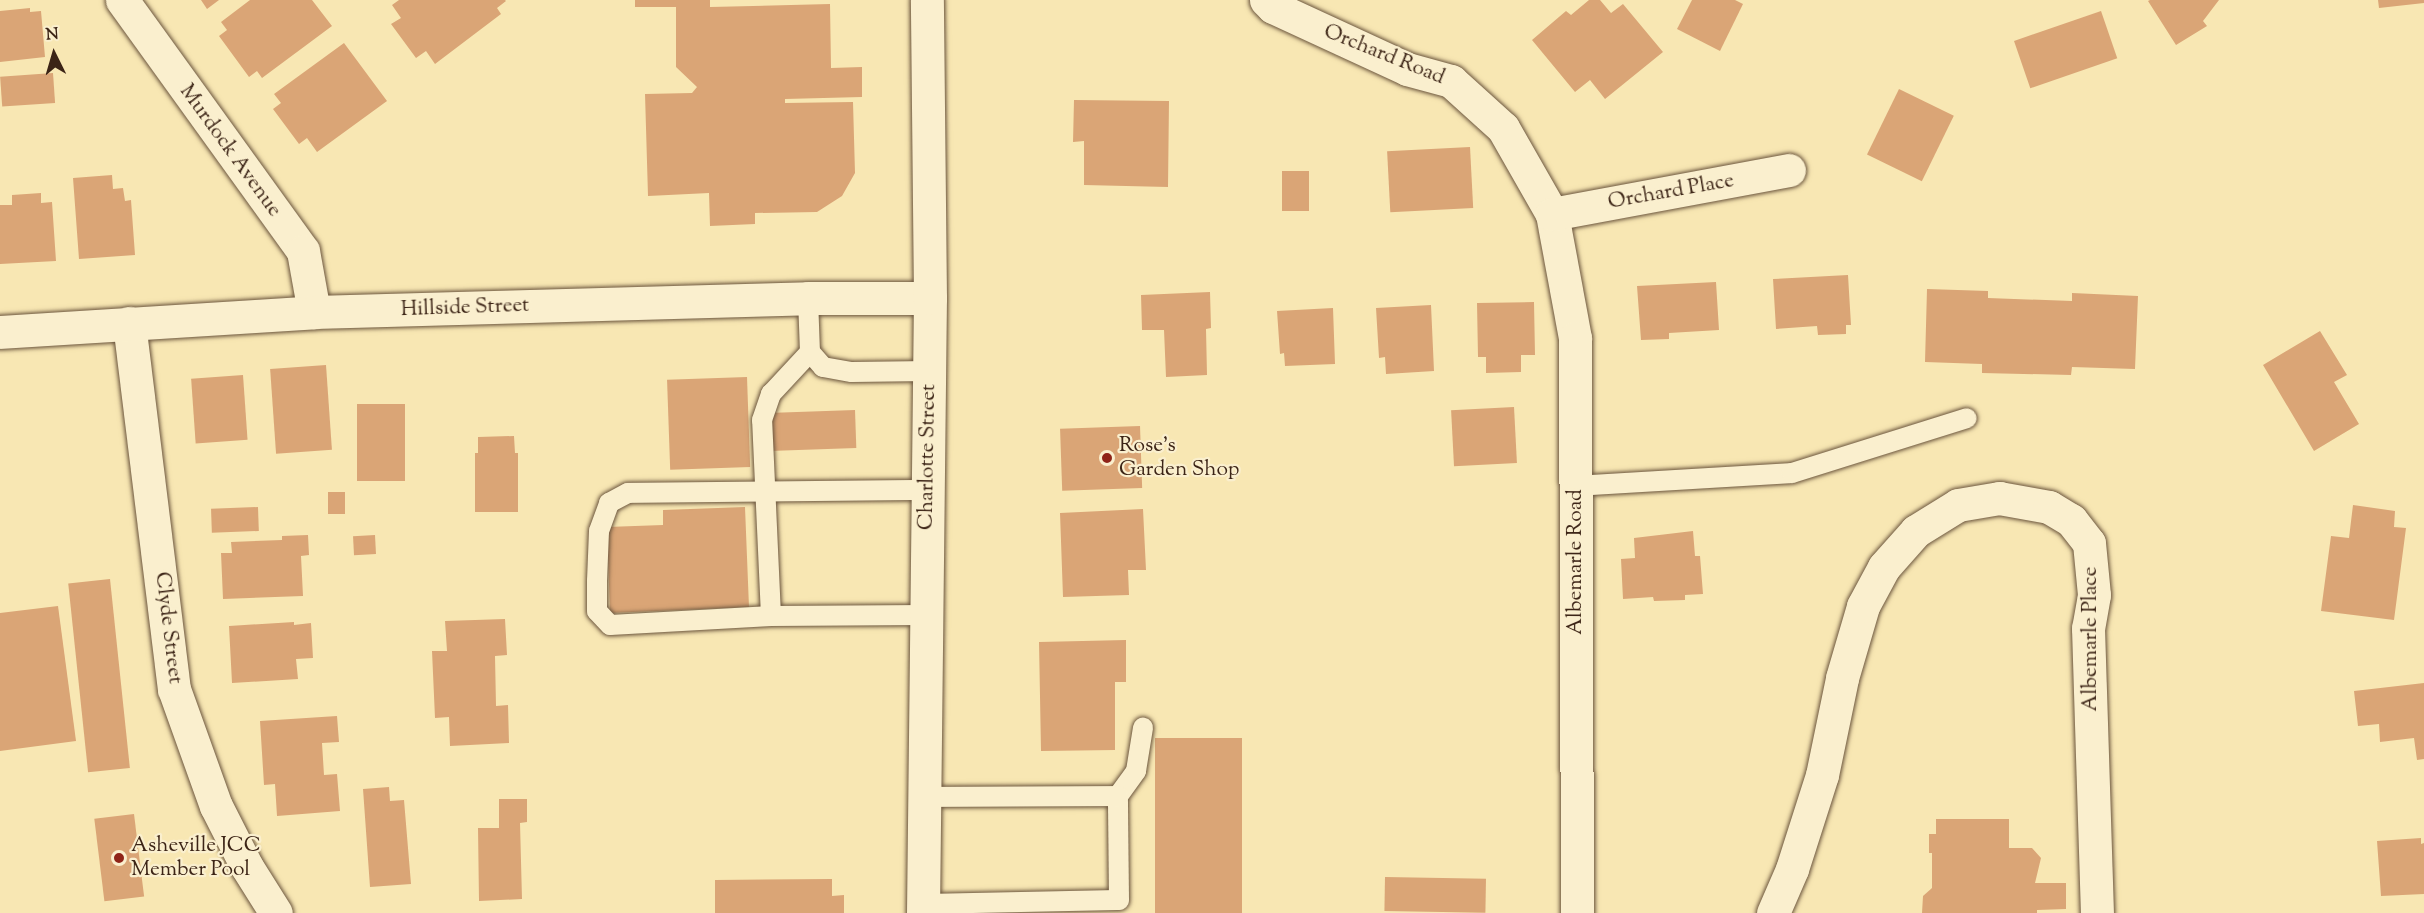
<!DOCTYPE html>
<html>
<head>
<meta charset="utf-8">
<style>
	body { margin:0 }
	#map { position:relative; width:2424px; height:913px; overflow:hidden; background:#f8e7b3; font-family:"Sorts Mill Goudy",serif }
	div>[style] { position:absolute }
	.building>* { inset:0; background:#daa576; transform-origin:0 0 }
	.roads { filter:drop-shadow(0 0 2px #6b553d) drop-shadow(0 0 2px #6b553d) }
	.lane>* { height:20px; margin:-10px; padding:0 10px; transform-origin:10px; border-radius:10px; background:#faefce }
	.street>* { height:33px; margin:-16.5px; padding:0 16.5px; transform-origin:16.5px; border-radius:16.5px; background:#faefce }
	.secondary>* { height:33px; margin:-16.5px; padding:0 16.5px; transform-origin:16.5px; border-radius:16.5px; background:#faefce }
	.dots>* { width:16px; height:16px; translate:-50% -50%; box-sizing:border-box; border:3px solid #faefce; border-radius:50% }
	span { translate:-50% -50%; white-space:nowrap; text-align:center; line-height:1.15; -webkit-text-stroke:4.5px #faefce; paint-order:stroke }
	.street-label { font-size:21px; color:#3c2416 }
	.poi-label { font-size:21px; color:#3c2416 }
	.left { translate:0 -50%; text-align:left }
	.north { position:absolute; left:24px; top:24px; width:60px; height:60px; -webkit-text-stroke:4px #faefce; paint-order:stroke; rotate:355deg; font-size:16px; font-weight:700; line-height:24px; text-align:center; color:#3c2416 }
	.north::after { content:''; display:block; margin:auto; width:21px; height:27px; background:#3c2416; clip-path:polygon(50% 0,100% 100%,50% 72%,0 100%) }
</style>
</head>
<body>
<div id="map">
	<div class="building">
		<i style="clip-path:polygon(201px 0,219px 0,207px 9px)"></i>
		<i style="clip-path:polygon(250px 0,312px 0,332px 26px,262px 78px,257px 71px,249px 77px,219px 36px,227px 30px,221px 22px)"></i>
		<i style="clip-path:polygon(399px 0,505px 0,506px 1px,497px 8px,501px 14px,435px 64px,426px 51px,416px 58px,391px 24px,401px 18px,392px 5px)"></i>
		<i style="clip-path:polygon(635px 0,710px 0,710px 7px,830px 4px,831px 68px,862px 67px,862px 97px,785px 99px,785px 103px,853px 102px,855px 173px,842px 196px,817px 212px,755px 213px,755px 224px,710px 226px,709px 193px,648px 196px,645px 94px,692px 93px,697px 87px,676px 67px,676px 7px,635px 7px)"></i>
		<i style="clip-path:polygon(1589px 0,1600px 0,1611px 13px,1623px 4px,1663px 52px,1605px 99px,1590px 80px,1575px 92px,1532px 40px,1566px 11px,1571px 15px)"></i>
		<i style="clip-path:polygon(1692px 0,1735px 0,1743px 4px,1720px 51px,1677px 29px)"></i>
		<i style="clip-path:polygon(2150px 0,2219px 0,2203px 21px,2207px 26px,2176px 45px,2148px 1px)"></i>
		<i style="clip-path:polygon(2378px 0,2424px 0,2424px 3px,2379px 8px)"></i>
		<i style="clip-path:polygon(30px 8px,30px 12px,41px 11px,45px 57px,0 62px,0 11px)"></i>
		<i style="left:2101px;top:11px;width:50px;height:92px;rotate:71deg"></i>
		<i style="clip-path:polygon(344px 43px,387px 101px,317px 152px,307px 138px,299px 144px,273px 109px,281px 103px,274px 94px)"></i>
		<i style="left:53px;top:73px;width:30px;height:53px;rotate:86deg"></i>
		<i style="left:1899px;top:89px;width:61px;height:73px;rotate:26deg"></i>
		<i style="clip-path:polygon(1074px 100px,1169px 101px,1168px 187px,1084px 185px,1084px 141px,1073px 142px)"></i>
		<i style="left:1470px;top:147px;width:61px;height:83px;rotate:87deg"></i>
		<i style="left:1282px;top:171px;width:27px;height:40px"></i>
		<i style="clip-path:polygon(112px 175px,113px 189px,123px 188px,125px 201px,131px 200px,135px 255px,79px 259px,73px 178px)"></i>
		<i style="clip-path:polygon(41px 193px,41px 203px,52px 202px,56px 261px,0 264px,0 205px,12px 205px,12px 195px)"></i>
		<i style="clip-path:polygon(1848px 275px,1851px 325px,1846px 325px,1846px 334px,1818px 335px,1817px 326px,1776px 329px,1773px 279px)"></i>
		<i style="clip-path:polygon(1716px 282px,1719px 330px,1669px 333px,1669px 339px,1641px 340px,1637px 286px)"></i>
		<i style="clip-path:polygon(1927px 289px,1988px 291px,1988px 298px,2072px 301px,2072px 293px,2138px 296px,2135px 369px,2072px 367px,2071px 375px,1982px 373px,1982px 364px,1925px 362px)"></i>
		<i style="clip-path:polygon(1210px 292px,1211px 328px,1206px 329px,1207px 375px,1166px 377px,1164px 330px,1142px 330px,1141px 295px)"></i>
		<i style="clip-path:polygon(1534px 302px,1535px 355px,1521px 355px,1521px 372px,1486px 373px,1486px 357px,1478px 357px,1477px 303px)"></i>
		<i style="clip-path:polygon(1431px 305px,1434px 371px,1386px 374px,1385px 357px,1379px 358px,1376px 308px)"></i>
		<i style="clip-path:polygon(1333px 308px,1335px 364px,1285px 366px,1284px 353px,1280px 354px,1277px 311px)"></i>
		<i style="clip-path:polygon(2320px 331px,2347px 375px,2334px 382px,2359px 424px,2314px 451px,2263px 365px)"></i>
		<i style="left:326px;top:365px;width:85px;height:56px;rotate:86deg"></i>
		<i style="left:243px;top:375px;width:65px;height:52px;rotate:86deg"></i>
		<i style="left:747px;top:377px;width:90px;height:80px;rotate:88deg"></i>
		<i style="left:357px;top:404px;width:48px;height:77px"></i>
		<i style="left:1514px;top:407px;width:56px;height:63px;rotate:87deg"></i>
		<i style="left:855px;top:410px;width:38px;height:87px;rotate:88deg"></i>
		<i style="left:1140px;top:426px;width:62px;height:80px;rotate:88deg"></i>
		<i style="clip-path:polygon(514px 436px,515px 453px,518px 453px,518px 512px,475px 512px,475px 453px,478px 453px,478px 437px)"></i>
		<i style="left:328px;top:492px;width:17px;height:22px"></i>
		<i style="clip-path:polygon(2353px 505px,2395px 511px,2394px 527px,2406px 528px,2394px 620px,2321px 611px,2331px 536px,2349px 538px)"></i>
		<i style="left:258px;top:507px;width:24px;height:47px;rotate:88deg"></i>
		<i style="clip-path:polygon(745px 507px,749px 607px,610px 613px,607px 527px,663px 525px,663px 510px)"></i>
		<i style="clip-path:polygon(1143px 509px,1146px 570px,1128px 570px,1129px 595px,1063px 597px,1060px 513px)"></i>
		<i style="clip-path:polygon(1693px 531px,1695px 556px,1700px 556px,1703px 594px,1685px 595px,1685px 600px,1654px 601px,1653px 597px,1623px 599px,1621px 559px,1635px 558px,1634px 538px)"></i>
		<i style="clip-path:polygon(308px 535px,309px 555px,301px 556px,303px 596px,223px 599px,221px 553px,232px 553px,231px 542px,282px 540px,282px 536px)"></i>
		<i style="left:375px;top:535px;width:19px;height:22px;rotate:87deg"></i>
		<i style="left:110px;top:579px;width:190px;height:42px;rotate:84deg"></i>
		<i style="clip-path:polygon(58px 606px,76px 741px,0 751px,0 613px)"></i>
		<i style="clip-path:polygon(505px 619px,507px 655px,495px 656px,496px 706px,508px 705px,509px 743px,450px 746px,449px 717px,435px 718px,432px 651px,447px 651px,445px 621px)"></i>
		<i style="clip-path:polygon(294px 622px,294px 625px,311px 623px,313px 658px,296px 659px,298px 679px,232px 683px,229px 626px)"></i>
		<i style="clip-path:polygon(1126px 640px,1126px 682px,1115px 682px,1115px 750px,1041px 751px,1039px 642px)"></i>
		<i style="clip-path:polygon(2424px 683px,2424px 759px,2417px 760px,2414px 738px,2380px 742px,2379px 724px,2358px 726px,2354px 691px)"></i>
		<i style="clip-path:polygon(337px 716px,339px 742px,322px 743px,324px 775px,337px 774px,340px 811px,277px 816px,275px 784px,264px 785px,260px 721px)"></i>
		<i style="left:1242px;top:738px;width:175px;height:87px;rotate:90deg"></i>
		<i style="clip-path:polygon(389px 787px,390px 801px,404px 800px,411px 884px,370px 887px,363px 789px)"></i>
		<i style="clip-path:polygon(499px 799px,527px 799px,527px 822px,520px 823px,522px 899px,479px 901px,478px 828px,499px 828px)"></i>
		<i style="left:134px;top:814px;width:83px;height:40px;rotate:83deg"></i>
		<i style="clip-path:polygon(1936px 819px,2009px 819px,2009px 848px,2032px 848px,2041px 858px,2035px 883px,2066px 883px,2066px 909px,2037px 910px,2037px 913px,1922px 913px,1923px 896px,1932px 888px,1932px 853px,1929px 853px,1929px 834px,1936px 834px)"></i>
		<i style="clip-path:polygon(2421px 838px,2421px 844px,2424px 843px,2424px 894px,2381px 896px,2377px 841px)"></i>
		<i style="left:1385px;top:877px;width:101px;height:34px;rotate:1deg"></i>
		<i style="clip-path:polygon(832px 879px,832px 896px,844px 895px,844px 913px,715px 913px,715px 880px)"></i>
	</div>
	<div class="roads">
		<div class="lane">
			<i style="left:808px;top:298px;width:54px;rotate:87.9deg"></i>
			<i style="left:810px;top:352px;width:20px;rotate:49deg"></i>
			<i style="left:823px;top:367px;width:29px;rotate:10deg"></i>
			<i style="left:852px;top:372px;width:77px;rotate:-0.7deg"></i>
			<i style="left:1576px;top:486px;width:216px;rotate:-3.4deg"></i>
			<i style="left:1792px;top:473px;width:183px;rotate:-17.4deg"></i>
			<i style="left:926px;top:615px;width:155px;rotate:179.6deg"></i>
			<i style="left:771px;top:616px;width:161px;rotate:176.8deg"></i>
			<i style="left:610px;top:625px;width:19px;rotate:-133deg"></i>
			<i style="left:597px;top:611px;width:30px;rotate:-90deg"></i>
			<i style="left:597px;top:581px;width:50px;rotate:-87.7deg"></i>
			<i style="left:599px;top:531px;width:30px;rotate:-70deg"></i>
			<i style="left:609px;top:503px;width:21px;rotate:-28deg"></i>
			<i style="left:628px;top:493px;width:300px;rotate:-0.6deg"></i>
			<i style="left:771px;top:616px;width:196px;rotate:-92.6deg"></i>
			<i style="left:762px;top:420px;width:28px;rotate:-71deg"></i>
			<i style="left:771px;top:394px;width:57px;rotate:-47.1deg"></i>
			<i style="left:1118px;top:796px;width:31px;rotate:-54deg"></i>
			<i style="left:1136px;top:771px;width:44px;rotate:-80.8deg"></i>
			<i style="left:923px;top:904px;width:196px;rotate:-1.2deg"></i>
			<i style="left:1119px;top:900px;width:104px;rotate:-90.6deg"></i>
			<i style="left:1118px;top:796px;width:194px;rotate:179.7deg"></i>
		</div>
		<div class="street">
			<i style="left:1266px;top:0;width:10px;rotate:45deg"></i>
			<i style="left:1273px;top:7px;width:148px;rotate:24.8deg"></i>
			<i style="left:1407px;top:69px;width:46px;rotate:15.3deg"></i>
			<i style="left:1451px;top:81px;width:70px;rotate:42.1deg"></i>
			<i style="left:1503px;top:128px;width:99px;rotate:60.3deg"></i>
			<i style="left:1552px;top:214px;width:126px;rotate:79.5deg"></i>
			<i style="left:1575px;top:338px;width:575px;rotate:89.8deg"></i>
			<i style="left:1552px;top:214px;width:241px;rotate:-10.5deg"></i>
			<i style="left:129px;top:323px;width:369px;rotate:83deg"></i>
			<i style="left:174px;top:689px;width:124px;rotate:70.3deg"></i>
			<i style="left:216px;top:806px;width:68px;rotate:63.1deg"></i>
			<i style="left:247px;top:867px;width:54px;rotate:57.8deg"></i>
			<i style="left:1773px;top:913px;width:48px;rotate:-66.6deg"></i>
			<i style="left:1792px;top:869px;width:99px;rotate:-72.3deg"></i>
			<i style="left:1822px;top:775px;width:99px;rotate:-78.3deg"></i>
			<i style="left:1842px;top:678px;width:75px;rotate:-73.7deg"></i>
			<i style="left:1863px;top:606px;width:44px;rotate:-61.7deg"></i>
			<i style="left:1884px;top:567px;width:48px;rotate:-48.4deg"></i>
			<i style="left:1916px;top:531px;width:49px;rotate:-31.8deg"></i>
			<i style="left:1958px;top:505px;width:42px;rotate:-9.7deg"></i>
			<i style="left:1999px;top:498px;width:51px;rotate:10.2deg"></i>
			<i style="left:2049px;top:507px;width:26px;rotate:31deg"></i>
			<i style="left:2071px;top:520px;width:29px;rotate:52deg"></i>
			<i style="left:2089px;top:543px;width:52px;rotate:84.5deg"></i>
			<i style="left:2094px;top:595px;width:34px;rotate:100deg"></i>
			<i style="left:2088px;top:628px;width:285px;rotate:88.2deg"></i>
		</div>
		<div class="secondary">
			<i style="left:122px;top:0;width:309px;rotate:54.2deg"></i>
			<i style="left:303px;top:251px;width:62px;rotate:79.8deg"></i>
			<i style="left:0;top:332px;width:315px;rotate:-3.6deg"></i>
			<i style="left:314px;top:312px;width:494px;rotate:-1.6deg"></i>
			<i style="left:808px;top:298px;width:122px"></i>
			<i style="left:923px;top:913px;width:615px;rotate:-89.35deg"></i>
			<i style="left:930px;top:298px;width:298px;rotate:-90.6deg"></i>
		</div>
	</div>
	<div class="dots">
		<i style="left:1107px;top:458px;background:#8f2418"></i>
		<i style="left:119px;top:858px;background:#8f2418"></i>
	</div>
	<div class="street-label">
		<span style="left:1384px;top:55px;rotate:22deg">Orchard Road</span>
		<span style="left:230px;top:151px;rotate:54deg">Murdock Avenue</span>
		<span style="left:1671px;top:192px;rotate:-10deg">Orchard Place</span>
		<span style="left:465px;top:308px;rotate:-2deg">Hillside Street</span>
		<span style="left:928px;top:457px;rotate:-89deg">Charlotte Street</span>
		<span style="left:1576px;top:562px;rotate:-90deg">Albemarle Road</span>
		<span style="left:168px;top:628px;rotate:83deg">Clyde Street</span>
		<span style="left:2091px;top:639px;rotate:-90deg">Albemarle Place</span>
	</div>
	<div class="poi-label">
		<span class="left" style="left:1119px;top:458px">Rose's<br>Garden Shop</span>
		<span class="left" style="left:131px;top:858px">Asheville JCC<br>Member Pool</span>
	</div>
	<div class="north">N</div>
</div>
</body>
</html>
